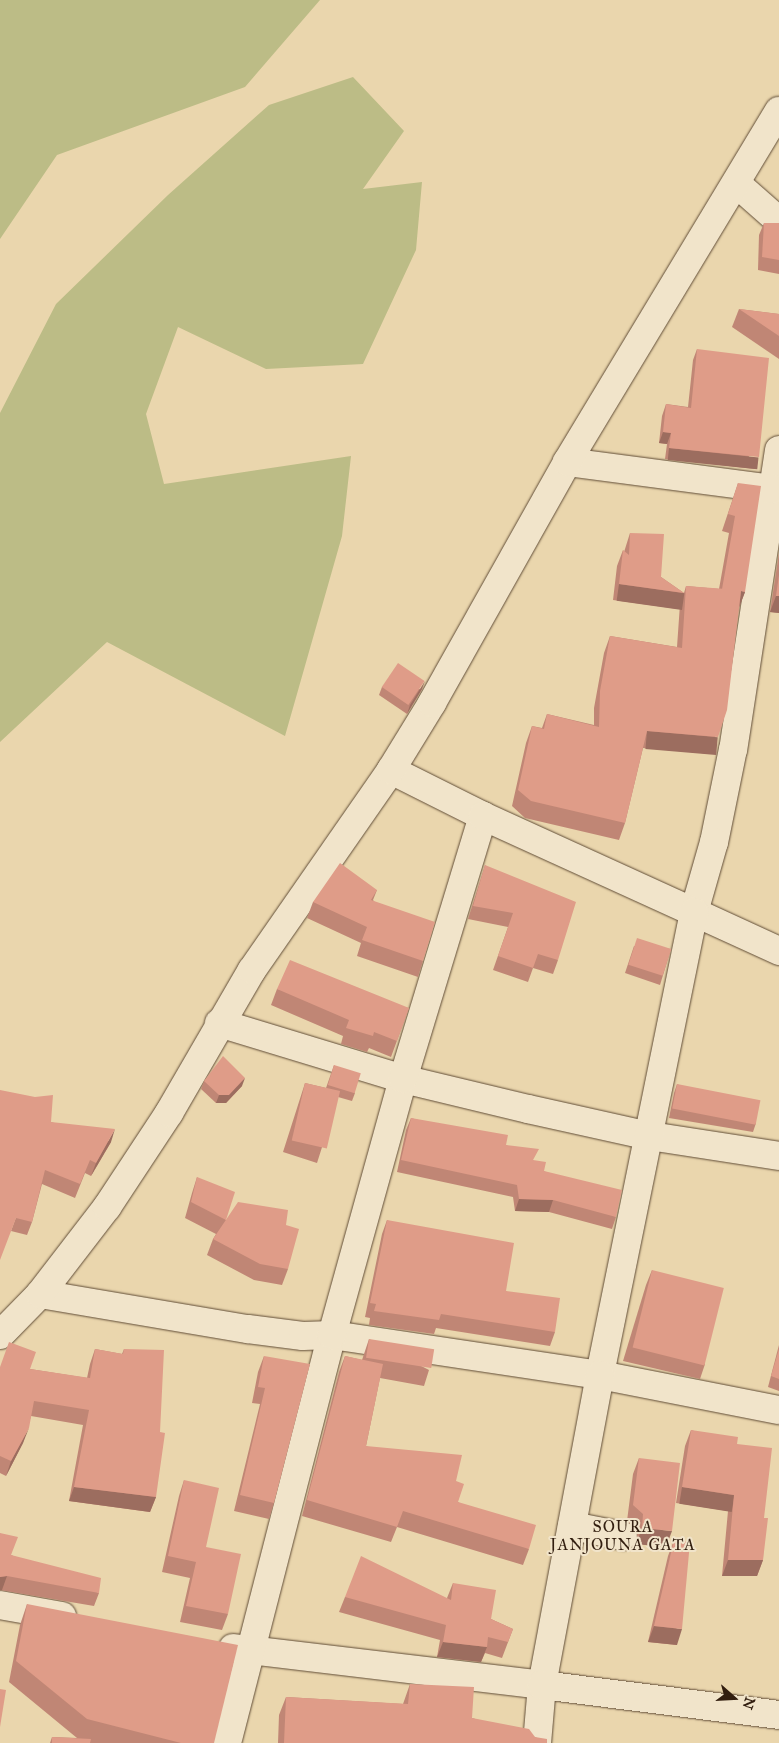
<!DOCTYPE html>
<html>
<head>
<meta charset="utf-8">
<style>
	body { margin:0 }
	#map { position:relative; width:779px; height:1743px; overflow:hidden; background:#ead6ad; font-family:"IM FELL Great Primer",serif }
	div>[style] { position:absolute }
	.green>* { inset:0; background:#bcbc86 }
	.roads { filter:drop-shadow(0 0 1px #604c36) drop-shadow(0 0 1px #604c36) }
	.minor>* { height:28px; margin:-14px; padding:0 14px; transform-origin:14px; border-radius:14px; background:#f1e4ca }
	.wall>* { inset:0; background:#c08675 }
	.shaded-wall>* { inset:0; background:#9c6d5f; transform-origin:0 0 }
	.building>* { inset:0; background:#df9c88; transform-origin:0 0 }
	span { translate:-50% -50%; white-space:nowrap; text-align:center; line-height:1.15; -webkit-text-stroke:4px #f1e4ca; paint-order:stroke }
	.quarter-label { font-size:16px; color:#321e0f; letter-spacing:1px }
	.north { position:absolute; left:709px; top:1673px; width:50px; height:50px; -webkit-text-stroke:4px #f1e4ca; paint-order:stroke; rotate:109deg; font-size:14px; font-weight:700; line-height:20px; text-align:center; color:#321e0f }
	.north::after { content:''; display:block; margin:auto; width:18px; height:22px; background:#321e0f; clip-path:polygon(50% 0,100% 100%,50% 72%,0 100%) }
</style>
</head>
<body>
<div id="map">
	<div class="green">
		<i style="clip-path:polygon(0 0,320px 0,245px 87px,57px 155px,0 239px)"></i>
		<i style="clip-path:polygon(353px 77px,404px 131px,363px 189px,422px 182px,416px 250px,363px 364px,266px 369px,178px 327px,146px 414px,164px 484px,351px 456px,342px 536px,285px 736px,107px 642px,0 742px,0 413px,56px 304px,168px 195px,269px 105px)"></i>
	</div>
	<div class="roads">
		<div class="minor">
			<i style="left:737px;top:184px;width:56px;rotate:41.4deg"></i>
			<i style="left:779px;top:450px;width:303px;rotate:98.7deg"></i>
			<i style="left:733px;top:749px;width:95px;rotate:101.5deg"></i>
			<i style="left:714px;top:842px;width:73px;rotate:105.9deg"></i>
			<i style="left:694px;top:912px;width:94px;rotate:24.6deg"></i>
			<i style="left:567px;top:462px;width:208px;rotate:7.5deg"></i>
			<i style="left:391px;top:770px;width:103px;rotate:26.6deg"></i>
			<i style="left:219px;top:1023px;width:192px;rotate:16.9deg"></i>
			<i style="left:403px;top:1079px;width:129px;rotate:13.5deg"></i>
			<i style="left:528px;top:1109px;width:125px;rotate:12.5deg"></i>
			<i style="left:650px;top:1136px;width:131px;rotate:8.8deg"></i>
			<i style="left:40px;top:1294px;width:211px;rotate:9.6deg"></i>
			<i style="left:248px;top:1329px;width:55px;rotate:7.3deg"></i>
			<i style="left:303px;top:1336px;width:29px;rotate:-2deg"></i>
			<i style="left:332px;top:1335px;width:271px;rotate:8.5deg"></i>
			<i style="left:600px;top:1375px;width:182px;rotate:11.1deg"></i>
			<i style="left:0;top:1335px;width:57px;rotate:-45.7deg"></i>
			<i style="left:40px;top:1294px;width:110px;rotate:-52.4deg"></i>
			<i style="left:107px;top:1207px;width:113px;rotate:-56.6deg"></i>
			<i style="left:169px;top:1113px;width:165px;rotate:-59.9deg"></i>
			<i style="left:252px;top:970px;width:244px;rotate:-55.2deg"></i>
			<i style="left:391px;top:770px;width:79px;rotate:-58.5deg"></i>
			<i style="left:432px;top:703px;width:276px;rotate:-60.7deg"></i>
			<i style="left:567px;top:462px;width:410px;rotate:-58.9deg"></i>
			<i style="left:572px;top:1526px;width:52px;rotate:11.1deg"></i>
			<i style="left:0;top:1605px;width:63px;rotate:10.1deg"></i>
			<i style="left:233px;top:1648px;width:311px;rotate:6.8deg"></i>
			<i style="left:542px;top:1685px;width:58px;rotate:94.9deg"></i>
			<i style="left:227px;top:1743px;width:421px;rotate:-75.6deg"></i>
			<i style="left:332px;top:1335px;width:266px;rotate:-74.5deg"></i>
			<i style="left:403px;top:1079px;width:275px;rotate:-73.1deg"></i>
			<i style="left:483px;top:816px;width:232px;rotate:24.5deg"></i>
			<i style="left:694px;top:912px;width:472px;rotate:101.5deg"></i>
			<i style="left:600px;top:1375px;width:315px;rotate:100.6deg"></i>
			<i style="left:542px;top:1685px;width:239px;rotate:7.2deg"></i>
		</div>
	</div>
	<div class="wall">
		<i style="clip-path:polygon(764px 223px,779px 223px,779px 274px,758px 270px,759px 235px)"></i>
		<i style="clip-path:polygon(739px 309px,779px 314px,779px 359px,732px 327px)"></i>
		<i style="clip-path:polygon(697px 349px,755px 469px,665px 459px,667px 444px,659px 443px,662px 416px,666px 404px,688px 407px,693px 360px)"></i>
		<i style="clip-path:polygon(738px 483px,745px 592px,739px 607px,712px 754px,643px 748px,625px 823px,619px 840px,525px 818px,512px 806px,526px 743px,532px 726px,542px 728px,547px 714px,594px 725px,594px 708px,604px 653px,610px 636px,677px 647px,680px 604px,678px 609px,613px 600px,617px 566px,623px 550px,624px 552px,625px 549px,630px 533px,661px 577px,684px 593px,686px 586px,719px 589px,729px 533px,722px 531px)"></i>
		<i style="clip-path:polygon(779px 553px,779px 613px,770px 612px)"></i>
		<i style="clip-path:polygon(382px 687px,422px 689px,407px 714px,379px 695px)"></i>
		<i style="clip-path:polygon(485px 865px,558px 960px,553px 974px,533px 968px,528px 982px,493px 970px,508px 927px,468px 919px)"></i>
		<i style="clip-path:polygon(377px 890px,373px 900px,423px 961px,418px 977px,357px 956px,361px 943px,307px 918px,313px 902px)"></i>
		<i style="clip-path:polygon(634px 946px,671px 949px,660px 985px,625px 973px)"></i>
		<i style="clip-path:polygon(277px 989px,409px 1008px,391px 1057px,369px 1048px,367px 1052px,341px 1044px,343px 1036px,271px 1005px)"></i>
		<i style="clip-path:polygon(334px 1065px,355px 1093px,352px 1101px,338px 1097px,317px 1163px,283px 1152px,305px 1083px,326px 1088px)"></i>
		<i style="clip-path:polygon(204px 1081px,242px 1086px,226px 1103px,216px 1103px,201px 1089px)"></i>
		<i style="clip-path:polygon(677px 1084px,756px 1123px,753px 1132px,669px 1118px,674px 1093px)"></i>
		<i style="clip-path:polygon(411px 1118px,506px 1145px,534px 1161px,544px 1171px,616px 1217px,612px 1229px,549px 1212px,515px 1211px,513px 1197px,397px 1172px,406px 1130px)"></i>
		<i style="clip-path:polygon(51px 1122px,111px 1142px,91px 1176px,85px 1173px,75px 1198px,42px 1184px,32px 1222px,27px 1235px,11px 1231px)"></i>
		<i style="clip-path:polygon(197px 1177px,226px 1220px,286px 1225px,288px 1269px,282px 1285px,254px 1280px,207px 1255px,213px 1239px,216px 1234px,185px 1218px,192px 1193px)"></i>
		<i style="clip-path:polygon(387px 1220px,506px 1291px,555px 1332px,550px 1346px,436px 1328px,434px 1334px,369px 1325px,370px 1318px,365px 1317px,382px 1234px)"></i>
		<i style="clip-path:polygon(652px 1270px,705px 1364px,700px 1379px,623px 1361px,646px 1285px)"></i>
		<i style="clip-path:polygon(369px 1339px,429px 1370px,424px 1386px,380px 1378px,366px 1446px,456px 1481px,458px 1502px,529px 1549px,523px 1565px,397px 1527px,391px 1542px,302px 1516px,339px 1372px,345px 1356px,362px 1360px)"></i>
		<i style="clip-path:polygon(779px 1345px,779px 1391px,768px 1387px)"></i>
		<i style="clip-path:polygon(95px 1349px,122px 1354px,124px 1349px,156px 1497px,150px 1512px,69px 1501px,83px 1425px,31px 1416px,23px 1443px,6px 1476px,0 1473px,0 1367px,30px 1369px,87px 1378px,90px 1364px)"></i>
		<i style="clip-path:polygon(264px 1356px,274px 1503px,269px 1519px,234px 1511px,260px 1404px,252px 1403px,258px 1372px)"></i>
		<i style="clip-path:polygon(691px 1430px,737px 1444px,764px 1518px,763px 1560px,757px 1576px,722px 1576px,728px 1511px,676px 1503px,685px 1446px)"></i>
		<i style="clip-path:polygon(639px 1458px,666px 1547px,636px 1544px,638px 1530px,627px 1521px,633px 1474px)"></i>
		<i style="clip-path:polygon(184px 1480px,228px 1614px,222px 1630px,180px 1622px,190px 1578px,162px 1572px,179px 1496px)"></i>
		<i style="clip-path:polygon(0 1533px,11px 1555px,99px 1593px,94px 1606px,0 1590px)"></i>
		<i style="clip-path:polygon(674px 1540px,677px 1645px,648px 1642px,668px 1556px)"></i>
		<i style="clip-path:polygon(453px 1583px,491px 1619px,513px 1629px,502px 1658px,485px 1653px,481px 1662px,437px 1657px,440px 1640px,339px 1612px,345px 1597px,447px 1598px)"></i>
		<i style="clip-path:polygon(27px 1604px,214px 1743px,50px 1743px,52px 1737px,77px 1738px,9px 1682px,20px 1625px)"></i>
		<i style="clip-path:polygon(410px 1684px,472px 1718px,535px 1737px,547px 1743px,278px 1743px,279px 1715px,286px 1697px,403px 1704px)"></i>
	</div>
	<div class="shaded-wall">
		<i style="clip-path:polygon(663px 432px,671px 433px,667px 444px,659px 443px)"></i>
		<i style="left:669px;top:448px;width:90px;height:12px;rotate:6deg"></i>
		<i style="left:619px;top:584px;width:66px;height:17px;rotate:8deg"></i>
		<i style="clip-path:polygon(741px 591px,745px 592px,739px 608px)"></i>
		<i style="clip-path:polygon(776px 596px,779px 596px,779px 613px,770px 612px)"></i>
		<i style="clip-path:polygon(425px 681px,422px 689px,407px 714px,410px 705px)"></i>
		<i style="left:647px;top:731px;width:71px;height:18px;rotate:5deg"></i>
		<i style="clip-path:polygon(245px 1078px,242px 1086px,226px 1103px,216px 1103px,219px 1095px)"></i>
		<i style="clip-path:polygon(115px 1129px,111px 1142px,91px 1176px,96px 1163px)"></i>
		<i style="clip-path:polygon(519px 1199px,553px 1200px,549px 1212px,515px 1211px)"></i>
		<i style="clip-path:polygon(29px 1428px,23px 1443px,6px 1476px,11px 1461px)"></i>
		<i style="clip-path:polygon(74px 1487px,156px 1497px,150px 1512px,69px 1501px)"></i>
		<i style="left:682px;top:1487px;width:53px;height:17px;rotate:9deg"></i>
		<i style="clip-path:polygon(642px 1528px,672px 1531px,666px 1547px,636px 1544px)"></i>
		<i style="clip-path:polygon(728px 1560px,763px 1560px,757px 1576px,722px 1576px)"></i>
		<i style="clip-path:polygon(7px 1576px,2px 1590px,0 1590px,0 1577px)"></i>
		<i style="clip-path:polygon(654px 1626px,682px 1629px,677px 1645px,648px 1642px)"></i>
		<i style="clip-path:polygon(443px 1642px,487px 1647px,481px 1662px,437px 1657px)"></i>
	</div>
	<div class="building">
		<i style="clip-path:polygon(764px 223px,779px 223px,779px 260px,762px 257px)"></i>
		<i style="clip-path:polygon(739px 309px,779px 314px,779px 336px)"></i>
		<i style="clip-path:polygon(697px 349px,769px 358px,759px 457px,669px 448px,671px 433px,663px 432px,666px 404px,691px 408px)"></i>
		<i style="clip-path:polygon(738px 483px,761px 486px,745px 592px,741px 591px,727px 710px,718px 737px,647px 731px,625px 823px,531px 801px,518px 790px,532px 726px,544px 729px,547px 714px,599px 727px,600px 691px,610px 636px,682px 648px,686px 586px,726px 589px,722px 589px,735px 516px,728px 514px)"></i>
		<i style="clip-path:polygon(630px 533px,664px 534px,661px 577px,684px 593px,619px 584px,623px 550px,629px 555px)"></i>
		<i style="clip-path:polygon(779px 575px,779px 596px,776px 596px)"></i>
		<i style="left:398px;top:663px;width:32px;height:29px;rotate:34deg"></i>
		<i style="clip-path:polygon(340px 863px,377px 890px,371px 900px,435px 922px,423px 961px,362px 940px,367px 927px,313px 902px)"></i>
		<i style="clip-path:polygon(485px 865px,576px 902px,558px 960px,538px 954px,533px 968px,498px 956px,513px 913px,473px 906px)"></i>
		<i style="left:637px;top:938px;width:36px;height:28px;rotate:18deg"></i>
		<i style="clip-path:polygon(290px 960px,409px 1008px,397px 1041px,374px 1032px,373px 1036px,346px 1028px,349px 1020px,277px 989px)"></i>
		<i style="clip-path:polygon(223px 1056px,245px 1078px,229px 1095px,219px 1095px,204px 1081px)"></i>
		<i style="left:334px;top:1065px;width:28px;height:21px;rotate:17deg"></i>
		<i style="left:305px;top:1083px;width:36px;height:59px;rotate:13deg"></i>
		<i style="left:677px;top:1084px;width:85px;height:25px;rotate:11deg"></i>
		<i style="clip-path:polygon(0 1090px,35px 1097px,53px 1095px,51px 1122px,115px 1129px,96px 1163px,90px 1160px,80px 1184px,45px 1170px,32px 1222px,16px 1218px,0 1260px)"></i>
		<i style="clip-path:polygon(411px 1118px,508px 1135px,506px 1145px,539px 1149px,533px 1160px,546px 1162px,544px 1171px,622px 1190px,616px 1217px,553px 1200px,519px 1199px,517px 1185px,401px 1160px)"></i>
		<i style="clip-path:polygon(197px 1177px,235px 1192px,226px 1220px,191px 1202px)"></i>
		<i style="clip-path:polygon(238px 1202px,288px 1210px,286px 1225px,299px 1229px,288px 1269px,260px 1264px,213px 1239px)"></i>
		<i style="clip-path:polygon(387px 1220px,514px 1243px,506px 1291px,560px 1298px,555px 1332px,441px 1314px,439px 1320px,374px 1311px,376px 1304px,370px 1303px)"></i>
		<i style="left:652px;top:1270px;width:74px;height:80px;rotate:14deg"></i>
		<i style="left:369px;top:1339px;width:66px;height:19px;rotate:9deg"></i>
		<i style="clip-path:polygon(9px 1342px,36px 1352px,30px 1369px,90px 1378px,95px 1349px,123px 1354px,124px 1349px,164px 1350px,160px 1432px,165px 1433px,156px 1497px,74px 1487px,89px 1410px,34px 1401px,29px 1428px,11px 1461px,0 1456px,0 1367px)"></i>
		<i style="clip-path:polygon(779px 1349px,779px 1379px,771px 1376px)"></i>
		<i style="clip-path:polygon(264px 1356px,310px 1364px,274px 1503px,240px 1495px,265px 1388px,258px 1387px)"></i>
		<i style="clip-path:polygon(345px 1356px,383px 1364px,366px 1446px,462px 1455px,456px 1481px,464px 1484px,458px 1502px,536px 1525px,529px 1549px,403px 1511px,397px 1527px,307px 1500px)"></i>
		<i style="clip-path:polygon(691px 1430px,738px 1437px,737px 1444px,772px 1448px,764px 1518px,768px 1518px,763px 1560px,728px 1560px,734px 1495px,682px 1487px)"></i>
		<i style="clip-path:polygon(639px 1458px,680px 1463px,672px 1531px,642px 1528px,643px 1514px,633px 1505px)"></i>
		<i style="clip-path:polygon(184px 1480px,219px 1488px,206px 1547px,241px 1554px,228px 1614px,186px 1606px,196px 1562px,168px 1556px)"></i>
		<i style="clip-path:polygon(0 1533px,18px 1537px,11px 1555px,101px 1578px,99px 1593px,7px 1576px,0 1577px)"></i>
		<i style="clip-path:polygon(674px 1540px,690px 1542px,682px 1629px,654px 1626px)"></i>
		<i style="clip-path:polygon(361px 1556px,451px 1600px,453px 1583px,496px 1590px,491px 1619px,513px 1629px,508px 1642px,488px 1637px,487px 1647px,443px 1642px,446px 1625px,345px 1597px)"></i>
		<i style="clip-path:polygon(27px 1604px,238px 1645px,214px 1743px,181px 1743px,87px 1719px,16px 1661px)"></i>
		<i style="clip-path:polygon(410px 1684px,474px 1687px,472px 1718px,529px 1729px,535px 1737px,547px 1739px,547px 1743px,284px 1743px,286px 1697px,408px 1704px)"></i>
		<i style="clip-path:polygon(0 1689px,6px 1690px,0 1727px)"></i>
		<i style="clip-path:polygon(52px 1737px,91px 1739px,90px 1743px,52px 1743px)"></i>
	</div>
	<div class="quarter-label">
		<span style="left:623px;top:1536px">SOURA<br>JANJOUNA GATA</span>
	</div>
	<div class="north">N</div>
</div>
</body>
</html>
